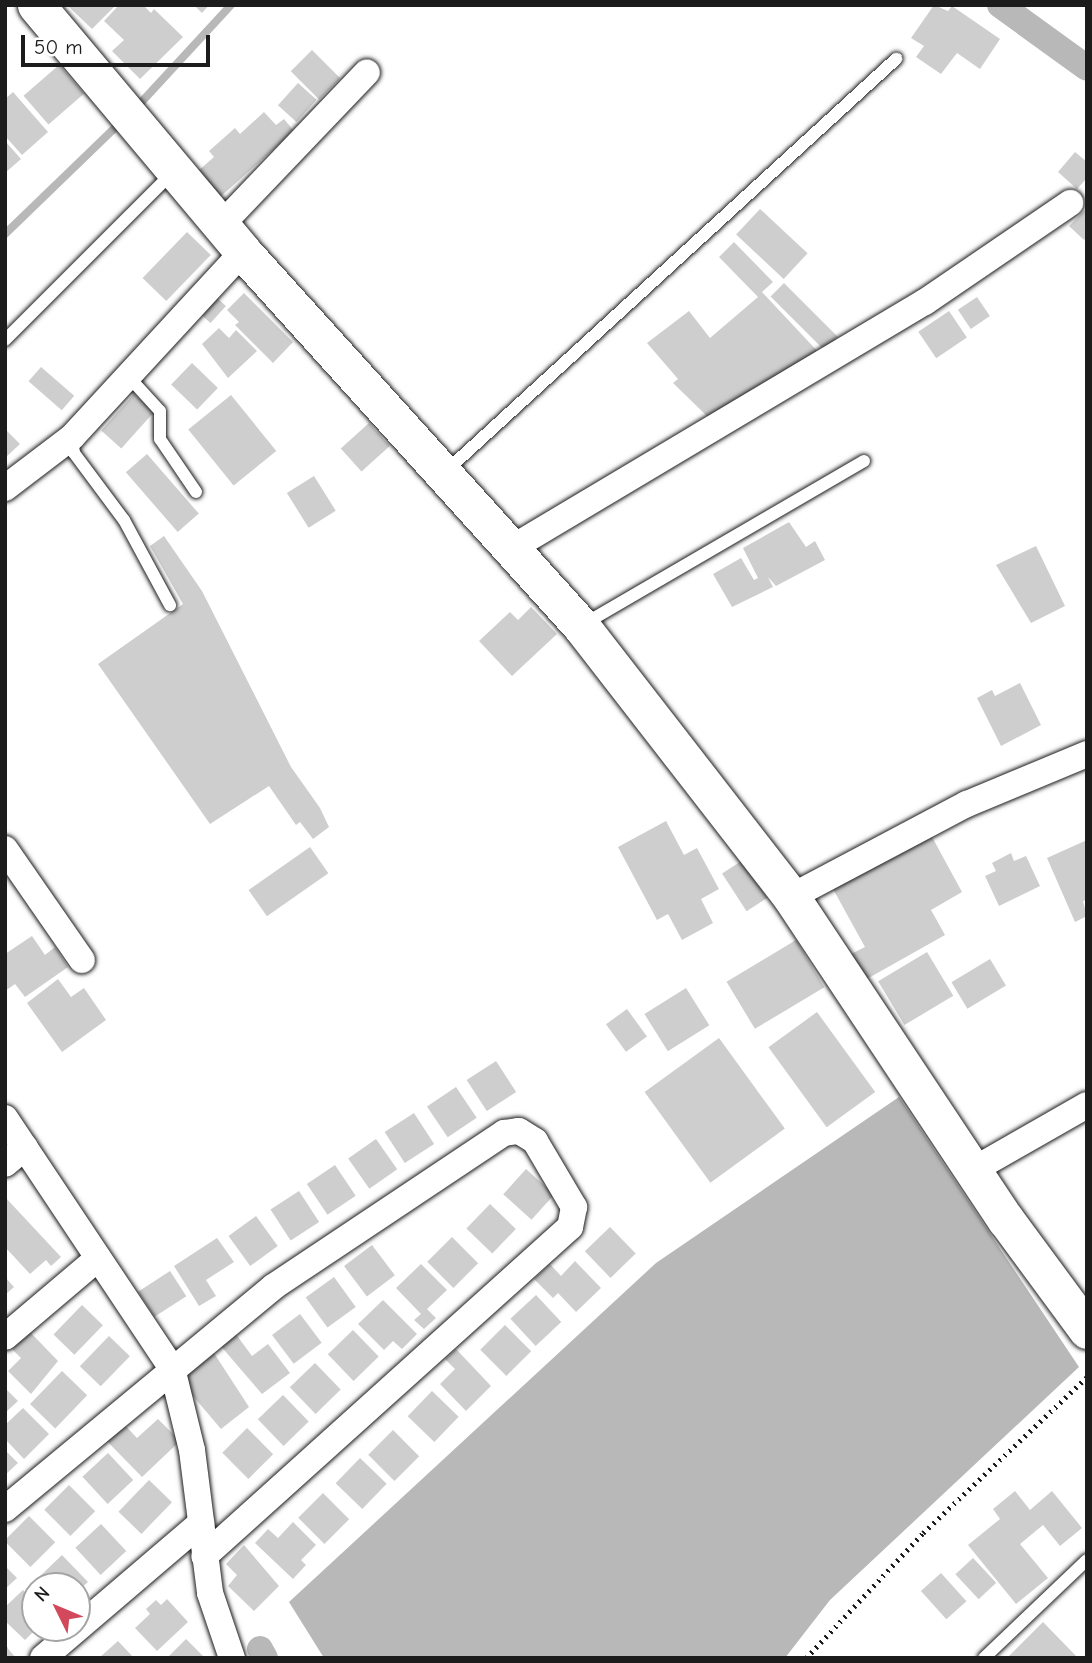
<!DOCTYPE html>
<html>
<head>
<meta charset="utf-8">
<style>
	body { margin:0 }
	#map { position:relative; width:1092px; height:1663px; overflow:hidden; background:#fff; font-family:"Comic Neue",sans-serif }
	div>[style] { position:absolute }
	.water>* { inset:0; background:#b8b8b8 }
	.stream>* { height:8px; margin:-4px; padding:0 4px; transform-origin:4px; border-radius:4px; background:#b8b8b8 }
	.canal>* { height:26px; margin:-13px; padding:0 13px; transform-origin:13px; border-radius:13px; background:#b8b8b8 }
	.building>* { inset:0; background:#cecece; transform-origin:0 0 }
	.path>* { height:4.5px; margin-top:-2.25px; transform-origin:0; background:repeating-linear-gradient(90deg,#1c1c1c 0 2px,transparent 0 7px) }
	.roads { filter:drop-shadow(0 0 2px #1c1c1c) drop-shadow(0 0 2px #1c1c1c) }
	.lane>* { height:12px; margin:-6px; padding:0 6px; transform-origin:6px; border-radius:6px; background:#fff }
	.street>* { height:26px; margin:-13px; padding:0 13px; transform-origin:13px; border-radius:13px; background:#fff }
	.secondary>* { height:37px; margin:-18.5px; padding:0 18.5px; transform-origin:18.5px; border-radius:18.5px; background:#fff }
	span { translate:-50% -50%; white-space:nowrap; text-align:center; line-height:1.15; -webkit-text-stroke:6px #fff; paint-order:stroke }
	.frame { position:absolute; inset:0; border:7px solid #1c1c1c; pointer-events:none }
	.north { position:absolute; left:21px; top:1572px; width:70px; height:70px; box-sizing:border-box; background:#fff; border:2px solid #a4a4a4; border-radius:50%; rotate:313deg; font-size:19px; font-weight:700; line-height:28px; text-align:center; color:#1c1c1c }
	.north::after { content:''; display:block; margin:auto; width:24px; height:32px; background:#d1495b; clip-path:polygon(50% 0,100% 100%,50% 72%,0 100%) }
	.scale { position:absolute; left:21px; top:35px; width:189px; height:32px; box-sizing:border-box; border:4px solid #1c1c1c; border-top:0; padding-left:9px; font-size:21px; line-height:24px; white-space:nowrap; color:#1c1c1c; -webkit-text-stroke:5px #fff; paint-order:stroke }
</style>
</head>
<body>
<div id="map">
	<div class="water">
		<i style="clip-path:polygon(899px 1097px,1079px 1367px,830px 1600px,785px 1658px,324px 1658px,289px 1602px,656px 1263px)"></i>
	</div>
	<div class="stream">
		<i style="left:136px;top:108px;width:140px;rotate:-47.3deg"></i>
		<i style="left:5px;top:234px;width:161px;rotate:-44deg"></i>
	</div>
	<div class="canal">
		<i style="left:1000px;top:5px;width:107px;rotate:35.9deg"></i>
		<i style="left:260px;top:1649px;width:10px;rotate:61deg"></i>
	</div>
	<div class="building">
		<i style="clip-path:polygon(67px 5px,116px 5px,92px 29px)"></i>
		<i style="clip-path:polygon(119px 5px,143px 5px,151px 13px,154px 9px,183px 37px,140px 79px,112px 51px,124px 40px,104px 21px)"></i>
		<i style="clip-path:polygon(194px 5px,209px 5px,202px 13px)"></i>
		<i style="clip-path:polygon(934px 5px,948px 11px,952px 6px,1000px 39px,980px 69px,957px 53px,941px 74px,916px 57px,924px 46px,911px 38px)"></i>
		<i style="left:312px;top:50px;width:40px;height:30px;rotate:45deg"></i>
		<i style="left:59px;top:65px;width:38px;height:47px;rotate:49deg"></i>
		<i style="left:298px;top:83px;width:25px;height:30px;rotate:42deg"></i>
		<i style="clip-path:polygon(13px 92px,48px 132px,22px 155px,5px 136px,5px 99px)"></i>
		<i style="clip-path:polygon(264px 112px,276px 125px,284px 119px,294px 131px,220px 197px,198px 171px,214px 157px,209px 151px,235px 128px,240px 134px)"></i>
		<i style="clip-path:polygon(5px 141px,21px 159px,5px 173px)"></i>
		<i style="clip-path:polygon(1075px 152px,1087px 162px,1087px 178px,1077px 189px,1058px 172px)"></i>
		<i style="clip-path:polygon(1087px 208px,1087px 237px,1084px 240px,1069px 226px)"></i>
		<i style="left:760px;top:209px;width:65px;height:35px;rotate:43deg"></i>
		<i style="left:187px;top:232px;width:33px;height:64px;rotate:44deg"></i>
		<i style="clip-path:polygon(734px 242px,773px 282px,762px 292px,821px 355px,709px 418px,673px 383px,678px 379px,647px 343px,689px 311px,710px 338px,758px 297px,719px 257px)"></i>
		<i style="left:784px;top:283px;width:76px;height:19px;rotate:45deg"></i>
		<i style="clip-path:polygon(244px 293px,293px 342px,273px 363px,235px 325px,239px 322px,227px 310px)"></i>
		<i style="left:977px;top:297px;width:23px;height:23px;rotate:56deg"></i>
		<i style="left:217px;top:298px;width:12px;height:23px;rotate:42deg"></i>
		<i style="left:949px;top:311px;width:32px;height:37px;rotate:56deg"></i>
		<i style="clip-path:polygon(219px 328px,229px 338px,236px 330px,257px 351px,228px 378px,202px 344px)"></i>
		<i style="left:192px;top:363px;width:36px;height:30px;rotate:44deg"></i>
		<i style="left:41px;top:367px;width:44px;height:19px;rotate:41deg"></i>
		<i style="left:134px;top:394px;width:27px;height:49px;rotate:42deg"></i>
		<i style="left:231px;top:395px;width:72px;height:55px;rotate:51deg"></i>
		<i style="left:369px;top:423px;width:31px;height:38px;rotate:48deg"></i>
		<i style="clip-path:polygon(5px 429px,20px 444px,5px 458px)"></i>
		<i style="left:147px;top:454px;width:79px;height:28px;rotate:49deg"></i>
		<i style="left:314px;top:476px;width:41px;height:32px;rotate:58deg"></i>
		<i style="clip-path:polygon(789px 522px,806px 547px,815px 541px,825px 560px,776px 586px,768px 577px,773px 587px,732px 607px,713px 574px,741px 558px,754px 580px,758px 578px,743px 548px)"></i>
		<i style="clip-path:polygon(164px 536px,202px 591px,291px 767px,320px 808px,329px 827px,313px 839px,300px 822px,296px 825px,269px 786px,210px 824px,98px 664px,183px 604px,150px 546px)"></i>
		<i style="clip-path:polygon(1036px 546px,1065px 606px,1031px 623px,996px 565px)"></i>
		<i style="clip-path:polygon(531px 607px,557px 634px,512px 676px,479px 641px,510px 612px,518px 620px)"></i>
		<i style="clip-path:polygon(1020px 683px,1041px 725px,1001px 746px,977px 698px,992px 690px,995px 696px)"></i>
		<i style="clip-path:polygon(666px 821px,684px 855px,697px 848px,719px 889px,701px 899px,713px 923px,682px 940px,668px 914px,657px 920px,618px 847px)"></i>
		<i style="clip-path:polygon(931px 835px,962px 892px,931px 910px,945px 935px,865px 980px,851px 954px,865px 947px,833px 889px)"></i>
		<i style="clip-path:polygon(1087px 840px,1087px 900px,1083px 901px,1087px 916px,1075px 922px,1047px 858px)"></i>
		<i style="left:310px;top:847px;width:32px;height:75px;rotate:55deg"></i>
		<i style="clip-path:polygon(1011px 853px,1014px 861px,1026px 856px,1040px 886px,999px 906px,985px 876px,996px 871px,992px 863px)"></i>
		<i style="left:743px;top:860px;width:45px;height:25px;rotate:57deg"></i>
		<i style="clip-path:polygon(32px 936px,45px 955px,55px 947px,68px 967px,25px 997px,15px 984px,5px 991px,5px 954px)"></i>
		<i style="left:796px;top:940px;width:55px;height:81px;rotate:59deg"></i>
		<i style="left:927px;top:952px;width:51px;height:57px;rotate:59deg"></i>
		<i style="left:990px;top:959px;width:31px;height:45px;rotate:59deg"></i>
		<i style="clip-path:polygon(58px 979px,71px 997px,84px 988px,106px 1020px,62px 1052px,27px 1003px)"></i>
		<i style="left:686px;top:988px;width:44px;height:49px;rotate:58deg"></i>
		<i style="left:627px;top:1009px;width:34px;height:26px;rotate:54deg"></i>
		<i style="left:817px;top:1012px;width:99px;height:60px;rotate:54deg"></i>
		<i style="left:719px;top:1038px;width:112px;height:92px;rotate:54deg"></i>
		<i style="left:496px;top:1061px;width:37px;height:35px;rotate:57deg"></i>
		<i style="left:456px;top:1087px;width:37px;height:35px;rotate:56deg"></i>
		<i style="left:414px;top:1113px;width:37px;height:35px;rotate:57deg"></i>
		<i style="left:376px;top:1139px;width:37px;height:34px;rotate:55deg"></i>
		<i style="left:335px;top:1165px;width:37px;height:34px;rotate:56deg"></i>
		<i style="left:526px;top:1169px;width:38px;height:34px;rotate:42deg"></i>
		<i style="left:299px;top:1191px;width:37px;height:34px;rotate:57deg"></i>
		<i style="clip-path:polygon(5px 1197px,61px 1257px,51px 1266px,46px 1260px,30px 1274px,5px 1247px)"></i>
		<i style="left:490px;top:1204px;width:36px;height:34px;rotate:44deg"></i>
		<i style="left:256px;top:1216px;width:37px;height:34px;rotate:54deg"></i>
		<i style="left:610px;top:1227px;width:37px;height:35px;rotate:46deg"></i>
		<i style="left:452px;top:1237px;width:37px;height:35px;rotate:45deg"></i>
		<i style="clip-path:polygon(217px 1238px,234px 1262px,206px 1280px,216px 1296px,199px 1306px,174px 1266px)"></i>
		<i style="left:372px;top:1245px;width:38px;height:35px;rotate:53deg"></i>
		<i style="clip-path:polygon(575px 1261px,601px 1288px,576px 1312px,558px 1293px,553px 1298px,534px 1279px,550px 1264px,561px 1276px)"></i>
		<i style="clip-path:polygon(421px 1264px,447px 1290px,427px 1309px,436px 1318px,424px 1329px,414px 1320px,421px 1314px,396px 1288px)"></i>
		<i style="left:170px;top:1271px;width:30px;height:38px;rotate:57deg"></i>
		<i style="clip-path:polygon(5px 1277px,14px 1287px,5px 1295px)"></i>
		<i style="left:334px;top:1277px;width:37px;height:35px;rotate:54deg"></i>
		<i style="left:536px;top:1295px;width:37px;height:35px;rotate:47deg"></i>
		<i style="clip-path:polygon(383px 1300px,417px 1334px,402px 1349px,393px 1341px,384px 1350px,358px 1324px)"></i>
		<i style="left:82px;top:1305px;width:29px;height:41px;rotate:44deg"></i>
		<i style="left:300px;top:1314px;width:36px;height:35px;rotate:53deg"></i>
		<i style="left:505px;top:1325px;width:37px;height:35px;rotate:45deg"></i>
		<i style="left:353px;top:1330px;width:37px;height:35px;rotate:46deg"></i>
		<i style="clip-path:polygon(29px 1331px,58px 1361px,31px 1394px,8px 1371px,21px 1358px,12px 1349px)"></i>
		<i style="clip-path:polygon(235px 1333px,252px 1356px,268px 1344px,290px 1373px,262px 1394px,219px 1344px)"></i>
		<i style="left:109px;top:1336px;width:29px;height:42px;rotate:44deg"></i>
		<i style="clip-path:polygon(456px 1349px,491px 1386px,466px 1411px,440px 1384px,455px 1369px,445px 1359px)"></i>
		<i style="clip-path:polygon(212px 1350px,249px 1407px,221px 1429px,176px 1376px)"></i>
		<i style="left:315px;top:1363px;width:37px;height:35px;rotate:46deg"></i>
		<i style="left:62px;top:1371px;width:35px;height:46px;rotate:44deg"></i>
		<i style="clip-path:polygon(5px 1388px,18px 1401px,5px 1413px)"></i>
		<i style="left:432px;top:1391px;width:37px;height:35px;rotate:44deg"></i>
		<i style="left:283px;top:1395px;width:37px;height:35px;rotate:46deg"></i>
		<i style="clip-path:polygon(23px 1408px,49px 1434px,24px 1459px,5px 1439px,5px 1425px)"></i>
		<i style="clip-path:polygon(118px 1418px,137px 1438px,158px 1419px,180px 1441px,142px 1477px,101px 1435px)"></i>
		<i style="left:247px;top:1428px;width:37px;height:35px;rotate:45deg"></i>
		<i style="left:393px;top:1430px;width:37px;height:35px;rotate:45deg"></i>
		<i style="clip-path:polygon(5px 1450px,18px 1463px,5px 1475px)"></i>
		<i style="left:108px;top:1453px;width:37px;height:35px;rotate:47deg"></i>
		<i style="left:360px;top:1458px;width:37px;height:35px;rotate:44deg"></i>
		<i style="left:149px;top:1480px;width:32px;height:44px;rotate:44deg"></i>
		<i style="left:69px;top:1485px;width:37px;height:35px;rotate:45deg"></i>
		<i style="clip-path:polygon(1015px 1491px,1030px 1510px,1052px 1491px,1082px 1528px,1060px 1546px,1043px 1525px,1020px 1544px,1048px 1578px,1016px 1604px,968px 1545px,1000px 1519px,993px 1509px)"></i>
		<i style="left:323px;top:1493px;width:37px;height:35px;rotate:45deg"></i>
		<i style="left:29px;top:1516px;width:37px;height:35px;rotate:45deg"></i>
		<i style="clip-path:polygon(293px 1522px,316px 1545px,301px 1560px,306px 1565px,293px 1579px,255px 1543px,268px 1529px,278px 1538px)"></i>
		<i style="left:101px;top:1524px;width:37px;height:35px;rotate:47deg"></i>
		<i style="clip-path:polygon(244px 1545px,279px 1586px,254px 1611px,228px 1586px,237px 1575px,226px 1564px)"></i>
		<i style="clip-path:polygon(62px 1555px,88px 1582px,77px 1592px,77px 1586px,44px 1586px,37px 1579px)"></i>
		<i style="left:973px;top:1558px;width:34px;height:24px;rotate:47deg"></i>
		<i style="clip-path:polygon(5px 1566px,17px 1578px,5px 1589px)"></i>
		<i style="left:941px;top:1573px;width:38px;height:27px;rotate:48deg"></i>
		<i style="clip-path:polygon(23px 1590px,35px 1601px,37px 1628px,25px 1640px,5px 1621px,5px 1607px)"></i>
		<i style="clip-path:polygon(167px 1599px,188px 1622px,157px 1651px,135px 1628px,150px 1614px,146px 1609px,156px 1600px,161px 1605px)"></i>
		<i style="clip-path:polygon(1043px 1622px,1078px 1658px,1007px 1658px)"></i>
		<i style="clip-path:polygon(186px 1639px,205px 1658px,167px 1658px)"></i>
		<i style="clip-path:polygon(118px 1641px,134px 1658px,99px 1658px)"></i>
		<i style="clip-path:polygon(5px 1643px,9px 1650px,16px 1658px,5px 1658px)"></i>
	</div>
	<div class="path">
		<i style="left:806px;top:1658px;width:171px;rotate:-46.9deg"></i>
		<i style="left:923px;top:1533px;width:226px;rotate:-43.6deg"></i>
	</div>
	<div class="roads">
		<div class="lane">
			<i style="left:5px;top:340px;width:238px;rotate:-45deg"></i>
			<i style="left:128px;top:376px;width:47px;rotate:47.6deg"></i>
			<i style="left:160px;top:411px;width:28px;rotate:90deg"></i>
			<i style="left:160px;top:439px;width:64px;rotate:55.8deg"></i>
			<i style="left:72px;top:437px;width:16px;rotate:83deg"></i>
			<i style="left:74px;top:453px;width:84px;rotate:53.3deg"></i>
			<i style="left:124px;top:520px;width:97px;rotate:61.6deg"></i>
			<i style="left:445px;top:472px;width:612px;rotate:-42.48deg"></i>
			<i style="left:584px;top:624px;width:324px;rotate:-30.2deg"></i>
			<i style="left:984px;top:1658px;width:142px;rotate:-43.6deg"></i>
		</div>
		<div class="street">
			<i style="left:221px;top:225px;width:211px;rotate:-46.3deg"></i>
			<i style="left:5px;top:488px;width:84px;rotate:-37.3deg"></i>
			<i style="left:72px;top:437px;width:252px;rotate:-47.3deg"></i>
			<i style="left:512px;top:548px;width:481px;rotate:-30.8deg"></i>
			<i style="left:925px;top:302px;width:176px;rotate:-34.3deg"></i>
			<i style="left:5px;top:849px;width:135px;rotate:55.3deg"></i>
			<i style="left:791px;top:897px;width:199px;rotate:-27.9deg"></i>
			<i style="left:967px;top:804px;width:130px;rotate:-22.6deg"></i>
			<i style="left:5px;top:1118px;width:301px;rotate:56.3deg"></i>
			<i style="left:172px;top:1368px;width:84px;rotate:76.3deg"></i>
			<i style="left:192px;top:1450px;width:144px;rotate:82.8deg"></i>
			<i style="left:210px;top:1593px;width:69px;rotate:71.3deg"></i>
			<i style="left:5px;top:1164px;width:26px;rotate:-40deg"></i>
			<i style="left:973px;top:1170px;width:131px;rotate:-29.7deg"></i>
			<i style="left:5px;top:1337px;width:122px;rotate:-40.3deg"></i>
			<i style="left:5px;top:1509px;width:348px;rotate:-39.6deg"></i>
			<i style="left:273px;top:1287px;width:278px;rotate:-33.7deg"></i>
			<i style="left:504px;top:1133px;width:15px;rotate:-8deg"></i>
			<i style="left:519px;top:1131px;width:19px;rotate:32deg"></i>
			<i style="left:535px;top:1141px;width:77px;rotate:59.4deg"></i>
			<i style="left:574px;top:1207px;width:20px;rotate:101deg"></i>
			<i style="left:570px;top:1227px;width:492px;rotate:138deg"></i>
			<i style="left:43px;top:1658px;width:208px;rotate:-40.5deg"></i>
		</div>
		<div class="secondary">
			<i style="left:36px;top:5px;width:322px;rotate:50deg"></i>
			<i style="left:243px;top:252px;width:504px;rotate:47.89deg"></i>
			<i style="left:581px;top:626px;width:343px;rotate:52.2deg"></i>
			<i style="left:791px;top:897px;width:388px;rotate:56.4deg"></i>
			<i style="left:1006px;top:1220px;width:137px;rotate:53.6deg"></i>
		</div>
	</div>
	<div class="frame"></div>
	<div class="north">N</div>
	<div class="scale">50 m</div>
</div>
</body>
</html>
